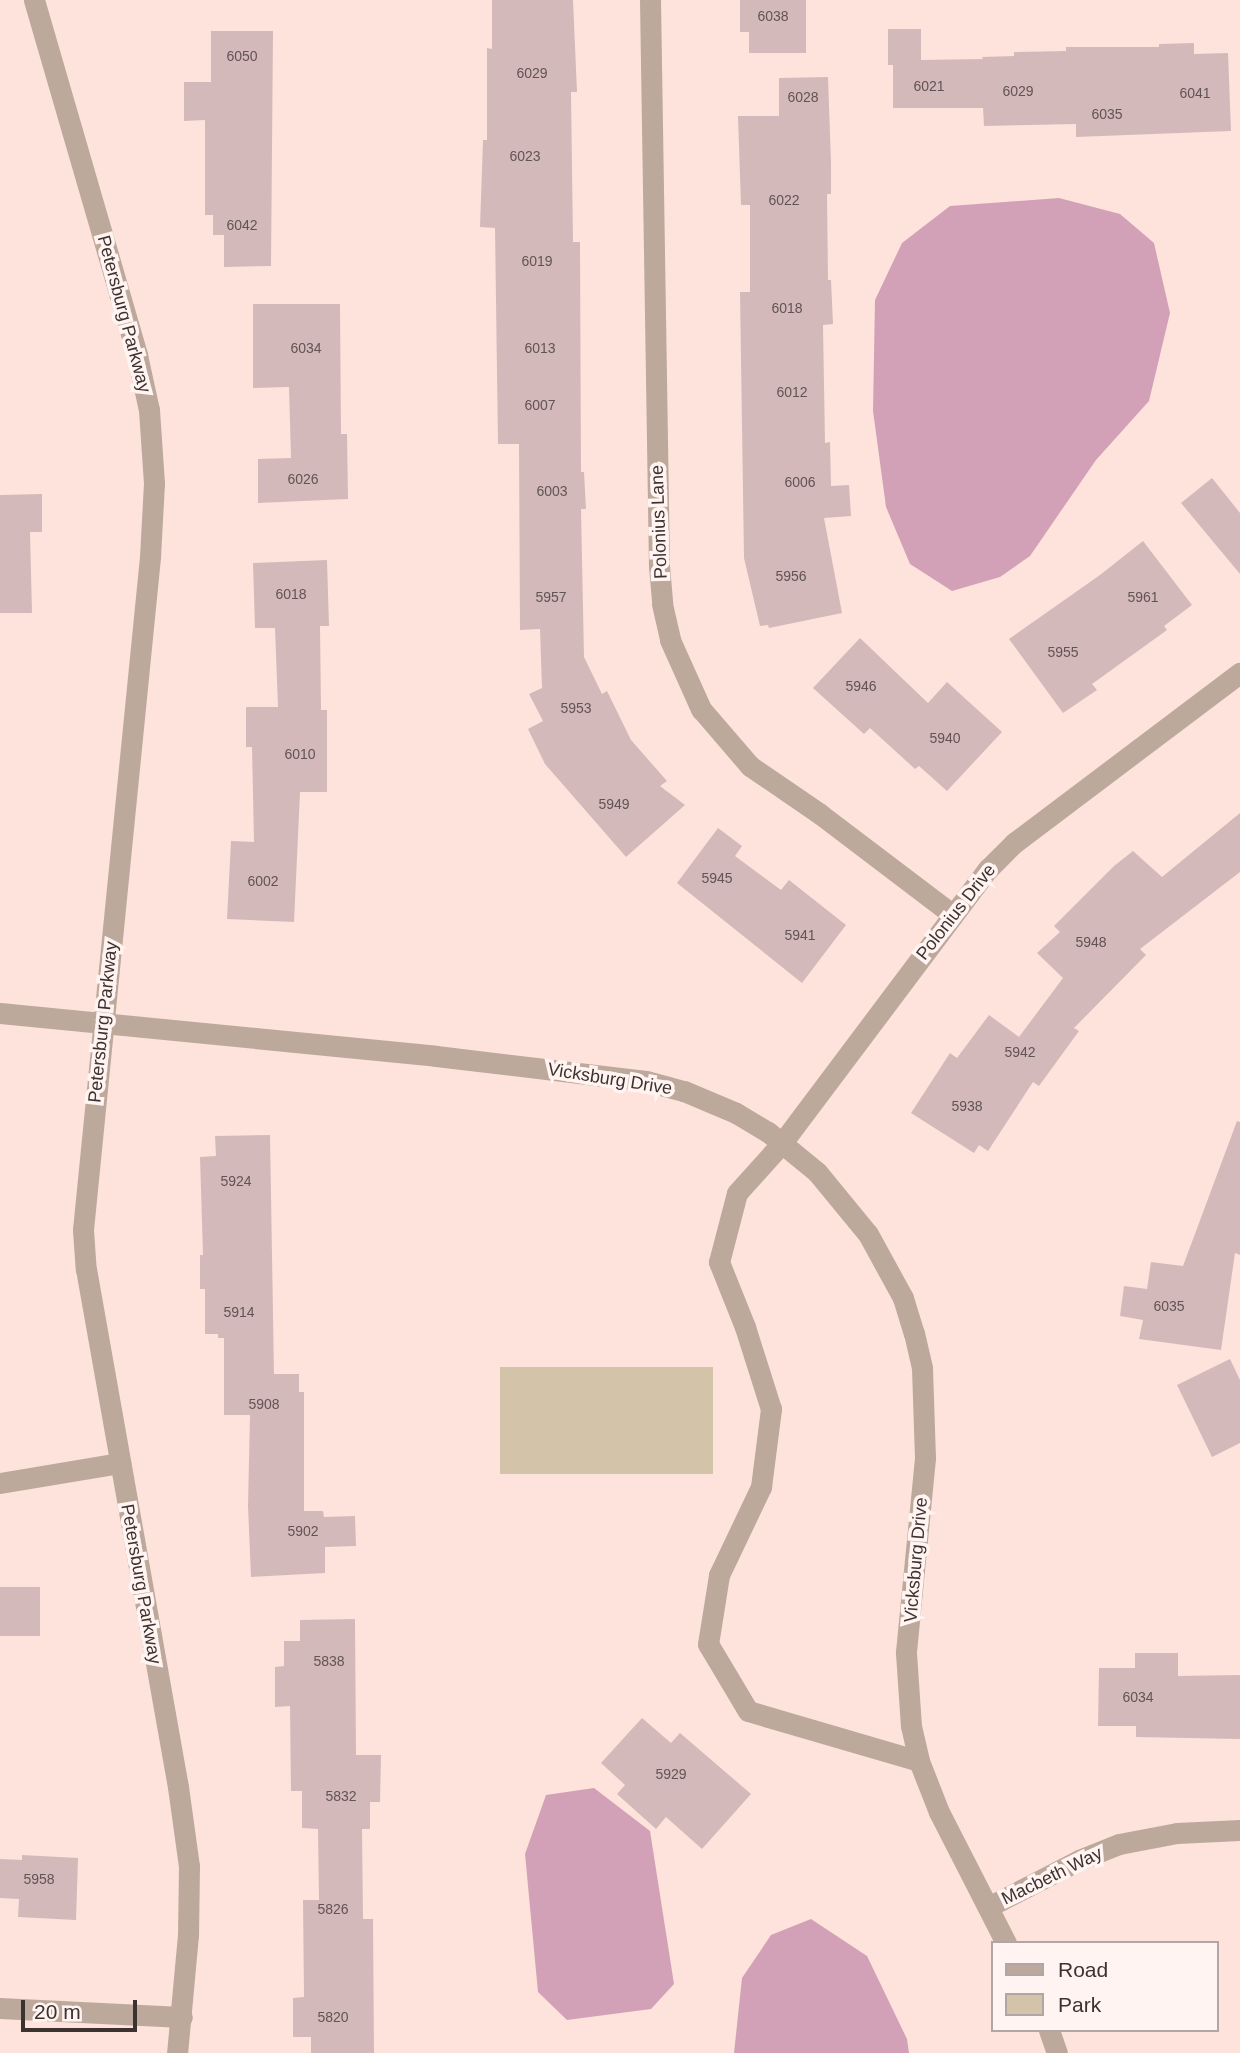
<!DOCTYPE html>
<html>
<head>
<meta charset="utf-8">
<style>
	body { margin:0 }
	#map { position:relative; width:1240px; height:2053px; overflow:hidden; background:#fde3db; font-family:Helvetica,sans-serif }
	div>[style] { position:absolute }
	.green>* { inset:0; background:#d3c3a8; transform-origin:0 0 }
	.water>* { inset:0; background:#d3a1b7 }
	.building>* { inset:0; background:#d4b9ba; transform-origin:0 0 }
	.minor>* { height:21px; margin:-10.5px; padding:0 10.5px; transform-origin:10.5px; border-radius:10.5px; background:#bca99b }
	span { translate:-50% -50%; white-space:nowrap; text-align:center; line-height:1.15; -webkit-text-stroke:7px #fff4f1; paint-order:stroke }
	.number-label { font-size:14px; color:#625452 }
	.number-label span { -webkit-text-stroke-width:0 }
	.street-label { font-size:18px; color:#3c322f }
	.legend { position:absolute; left:991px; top:1941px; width:228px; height:91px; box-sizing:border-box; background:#fff4f1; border:2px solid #b1a6a3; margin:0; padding:9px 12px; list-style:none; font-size:21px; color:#3c322f }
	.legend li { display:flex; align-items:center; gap:14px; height:35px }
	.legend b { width:35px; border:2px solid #b1a6a3 }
	.scale { position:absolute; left:21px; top:2000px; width:116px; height:32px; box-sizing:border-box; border:4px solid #3c322f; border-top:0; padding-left:9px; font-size:21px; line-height:24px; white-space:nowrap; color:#3c322f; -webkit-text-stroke:5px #fff4f1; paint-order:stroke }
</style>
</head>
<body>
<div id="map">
	<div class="green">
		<i style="left:713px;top:1367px;width:107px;height:213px;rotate:90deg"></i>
	</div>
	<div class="water">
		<i style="clip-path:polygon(1059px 198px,1120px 214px,1154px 243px,1170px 313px,1149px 401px,1096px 460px,1030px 556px,1000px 577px,952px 591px,910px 564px,886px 507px,873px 411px,875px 300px,902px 243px,950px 206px)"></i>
		<i style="clip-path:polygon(594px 1788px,650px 1831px,674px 1984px,651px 2009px,567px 2020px,538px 1992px,525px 1854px,546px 1795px)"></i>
		<i style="clip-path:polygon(811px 1919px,867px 1956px,907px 2039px,909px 2053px,734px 2053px,742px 1978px,771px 1935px)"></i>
	</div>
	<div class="building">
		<i style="clip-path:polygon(492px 0,573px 0,577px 92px,571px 92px,573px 242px,580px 242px,581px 472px,584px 472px,586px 509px,581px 509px,584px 657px,602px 694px,607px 691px,631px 740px,667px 781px,660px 786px,685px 805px,626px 857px,545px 764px,528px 729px,543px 721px,529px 694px,542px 688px,540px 629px,520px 630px,519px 444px,498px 444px,495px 228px,480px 227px,483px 140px,487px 140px,487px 48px,492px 49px)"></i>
		<i style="clip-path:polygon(740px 0,806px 0,806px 53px,749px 53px,749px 32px,740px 32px)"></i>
		<i style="clip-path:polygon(888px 29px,921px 29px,921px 60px,983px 59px,982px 57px,1014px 56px,1014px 52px,1066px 51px,1066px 47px,1159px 47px,1159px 44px,1194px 43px,1194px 54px,1228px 53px,1231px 131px,1076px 137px,1076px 124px,984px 126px,983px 108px,893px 108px,893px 65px,888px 65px)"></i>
		<i style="clip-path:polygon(211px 31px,273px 31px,271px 266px,224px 267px,224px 235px,213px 235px,213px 215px,205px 215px,205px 120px,184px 121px,184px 82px,211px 82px)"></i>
		<i style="clip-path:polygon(828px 77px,831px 163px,831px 194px,827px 194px,828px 280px,831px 280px,833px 324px,823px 325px,825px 443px,830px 442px,831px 486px,849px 485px,851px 516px,824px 518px,842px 613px,769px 628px,768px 625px,760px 626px,744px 558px,740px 292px,750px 292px,750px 205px,741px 205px,738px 116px,779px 116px,779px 78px)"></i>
		<i style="clip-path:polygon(253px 304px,340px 304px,341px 434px,347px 434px,348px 499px,258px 503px,258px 459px,291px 458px,289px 387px,253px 388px)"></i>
		<i style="clip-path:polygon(1212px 478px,1240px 513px,1240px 574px,1181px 503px)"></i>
		<i style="clip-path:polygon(42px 494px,42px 532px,30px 532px,32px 613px,0 613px,0 495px)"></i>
		<i style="clip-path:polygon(1143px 541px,1192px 605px,1164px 626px,1167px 630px,1092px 684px,1097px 690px,1063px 713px,1009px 639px,1100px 575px)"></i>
		<i style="clip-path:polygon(327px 560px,329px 626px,320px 626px,321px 710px,327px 710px,327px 792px,300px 792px,294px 922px,227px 919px,231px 841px,254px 842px,252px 747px,246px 747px,246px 707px,278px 707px,275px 628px,255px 628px,253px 563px)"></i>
		<i style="clip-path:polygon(860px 638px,928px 703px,947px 682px,1002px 732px,947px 791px,919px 766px,915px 769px,870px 728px,864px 734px,813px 688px)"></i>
		<i style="clip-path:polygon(1240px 813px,1240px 872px,1140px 949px,1146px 955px,1074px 1028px,1079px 1031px,1039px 1086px,1033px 1082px,988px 1151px,979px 1145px,974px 1153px,911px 1113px,950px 1053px,957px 1058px,989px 1015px,1019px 1037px,1063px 978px,1037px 953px,1060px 932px,1054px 926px,1114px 866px,1133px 851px,1162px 877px)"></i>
		<i style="clip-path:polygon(718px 828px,742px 846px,735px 856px,781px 890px,789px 880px,846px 925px,802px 983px,677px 883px)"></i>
		<i style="clip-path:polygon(1237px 1121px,1240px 1122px,1240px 1255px,1235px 1253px,1221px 1350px,1139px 1339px,1143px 1320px,1120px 1316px,1124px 1286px,1147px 1289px,1151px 1262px,1183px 1266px)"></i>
		<i style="clip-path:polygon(270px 1135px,274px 1374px,299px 1374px,299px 1392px,304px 1392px,304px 1511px,323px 1511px,324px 1517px,355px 1516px,356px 1546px,325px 1547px,325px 1573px,251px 1577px,248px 1506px,250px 1415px,224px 1415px,224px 1338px,218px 1338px,218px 1334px,205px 1334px,205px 1289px,200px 1289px,200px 1255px,203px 1255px,200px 1157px,216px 1156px,215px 1136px)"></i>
		<i style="clip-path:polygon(1230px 1359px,1240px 1380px,1240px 1443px,1212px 1457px,1177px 1385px)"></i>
		<i style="left:0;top:1587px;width:40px;height:49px"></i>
		<i style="clip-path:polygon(355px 1619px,356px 1755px,381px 1755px,380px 1802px,370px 1802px,370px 1829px,362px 1829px,363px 1919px,373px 1919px,374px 2053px,311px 2053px,311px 2037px,293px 2037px,293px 1998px,304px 1997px,303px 1900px,319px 1900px,318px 1829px,302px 1828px,302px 1791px,291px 1791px,290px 1706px,275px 1707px,275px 1667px,284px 1666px,284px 1641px,300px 1641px,300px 1620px)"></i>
		<i style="clip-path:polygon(1135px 1653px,1178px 1653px,1178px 1676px,1240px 1675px,1240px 1739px,1136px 1737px,1136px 1726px,1098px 1726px,1099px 1668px,1135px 1668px)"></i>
		<i style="clip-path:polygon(642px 1718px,671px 1743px,680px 1733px,751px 1794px,702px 1849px,666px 1817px,656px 1829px,617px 1794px,625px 1785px,601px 1763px)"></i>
		<i style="clip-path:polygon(22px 1855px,78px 1858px,76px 1920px,18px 1917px,19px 1899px,0 1898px,0 1859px,22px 1860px)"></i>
	</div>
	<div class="minor">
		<i style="left:34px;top:0;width:370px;rotate:73.8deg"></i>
		<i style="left:137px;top:355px;width:56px;rotate:77.7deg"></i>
		<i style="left:149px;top:410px;width:73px;rotate:86.1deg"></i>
		<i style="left:154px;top:483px;width:74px;rotate:93.1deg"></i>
		<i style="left:150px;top:557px;width:676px;rotate:95.69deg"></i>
		<i style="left:83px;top:1230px;width:39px;rotate:86deg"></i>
		<i style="left:86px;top:1269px;width:526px;rotate:79.93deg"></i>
		<i style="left:178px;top:1787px;width:80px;rotate:82.1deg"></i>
		<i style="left:189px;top:1866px;width:69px;rotate:90.8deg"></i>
		<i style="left:188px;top:1935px;width:119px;rotate:95.3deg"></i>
		<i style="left:650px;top:0;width:566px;rotate:89.09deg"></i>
		<i style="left:659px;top:566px;width:38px;rotate:85deg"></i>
		<i style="left:662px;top:604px;width:37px;rotate:77deg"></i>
		<i style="left:670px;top:640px;width:76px;rotate:65.8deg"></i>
		<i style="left:701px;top:709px;width:75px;rotate:49.3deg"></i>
		<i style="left:750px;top:766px;width:85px;rotate:34.4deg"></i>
		<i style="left:820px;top:814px;width:167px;rotate:37.2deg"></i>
		<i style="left:0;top:1013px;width:438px;rotate:5.6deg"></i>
		<i style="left:436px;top:1056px;width:211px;rotate:6.8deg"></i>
		<i style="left:646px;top:1081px;width:39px;rotate:15deg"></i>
		<i style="left:684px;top:1091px;width:56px;rotate:22.9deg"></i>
		<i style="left:736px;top:1113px;width:37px;rotate:31deg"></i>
		<i style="left:768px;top:1132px;width:63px;rotate:39.2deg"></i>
		<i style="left:817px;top:1172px;width:80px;rotate:50.6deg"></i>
		<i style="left:868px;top:1234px;width:73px;rotate:61.3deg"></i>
		<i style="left:903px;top:1298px;width:37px;rotate:73deg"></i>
		<i style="left:914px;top:1333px;width:36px;rotate:77deg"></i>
		<i style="left:922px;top:1368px;width:90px;rotate:88.1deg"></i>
		<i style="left:925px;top:1458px;width:196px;rotate:95.6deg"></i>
		<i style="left:906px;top:1653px;width:73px;rotate:86.1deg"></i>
		<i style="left:911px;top:1726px;width:36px;rotate:77deg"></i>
		<i style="left:919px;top:1761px;width:55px;rotate:68.6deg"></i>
		<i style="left:939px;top:1812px;width:147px;rotate:62.9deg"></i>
		<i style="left:0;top:1483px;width:122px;rotate:-9.5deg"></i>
		<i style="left:919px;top:1761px;width:178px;rotate:-163.7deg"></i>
		<i style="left:748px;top:1711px;width:78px;rotate:-120.8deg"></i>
		<i style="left:708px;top:1644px;width:70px;rotate:-80.9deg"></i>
		<i style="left:719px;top:1575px;width:98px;rotate:-64.5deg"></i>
		<i style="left:761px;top:1487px;width:79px;rotate:-82.7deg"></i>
		<i style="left:771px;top:1409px;width:86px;rotate:-107.6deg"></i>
		<i style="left:745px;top:1327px;width:70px;rotate:-111.8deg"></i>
		<i style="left:719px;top:1262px;width:71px;rotate:-75.4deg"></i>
		<i style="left:737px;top:1193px;width:67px;rotate:-48deg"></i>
		<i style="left:782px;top:1143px;width:343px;rotate:-53.1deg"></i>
		<i style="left:988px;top:869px;width:37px;rotate:-45deg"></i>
		<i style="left:1014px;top:843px;width:283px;rotate:-37deg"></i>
		<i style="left:988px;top:1907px;width:102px;rotate:-27.3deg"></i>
		<i style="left:1079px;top:1860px;width:43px;rotate:-21.8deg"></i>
		<i style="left:1119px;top:1844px;width:59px;rotate:-10.7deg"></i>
		<i style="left:1177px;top:1833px;width:63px;rotate:-2.7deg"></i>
		<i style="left:0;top:2008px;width:182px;rotate:2.8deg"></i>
		<i style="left:1049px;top:2030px;width:24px;rotate:71deg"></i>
	</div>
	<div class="number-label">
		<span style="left:773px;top:16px">6038</span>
		<span style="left:242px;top:56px">6050</span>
		<span style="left:532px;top:73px">6029</span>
		<span style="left:929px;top:86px">6021</span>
		<span style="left:1018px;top:91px">6029</span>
		<span style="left:1195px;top:93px">6041</span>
		<span style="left:803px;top:97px">6028</span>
		<span style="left:1107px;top:114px">6035</span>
		<span style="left:525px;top:156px">6023</span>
		<span style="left:784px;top:200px">6022</span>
		<span style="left:242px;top:225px">6042</span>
		<span style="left:537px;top:261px">6019</span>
		<span style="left:787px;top:308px">6018</span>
		<span style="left:306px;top:348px">6034</span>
		<span style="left:540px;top:348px">6013</span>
		<span style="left:792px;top:392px">6012</span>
		<span style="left:540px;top:405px">6007</span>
		<span style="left:303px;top:479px">6026</span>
		<span style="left:800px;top:482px">6006</span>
		<span style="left:552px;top:491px">6003</span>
		<span style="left:791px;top:576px">5956</span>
		<span style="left:291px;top:594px">6018</span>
		<span style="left:551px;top:597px">5957</span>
		<span style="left:1143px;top:597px">5961</span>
		<span style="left:1063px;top:652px">5955</span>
		<span style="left:861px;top:686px">5946</span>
		<span style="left:576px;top:708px">5953</span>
		<span style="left:945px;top:738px">5940</span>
		<span style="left:300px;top:754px">6010</span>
		<span style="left:614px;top:804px">5949</span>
		<span style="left:717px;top:878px">5945</span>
		<span style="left:263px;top:881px">6002</span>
		<span style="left:800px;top:935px">5941</span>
		<span style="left:1091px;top:942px">5948</span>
		<span style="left:1020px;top:1052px">5942</span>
		<span style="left:967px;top:1106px">5938</span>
		<span style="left:236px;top:1181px">5924</span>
		<span style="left:1169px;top:1306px">6035</span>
		<span style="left:239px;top:1312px">5914</span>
		<span style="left:264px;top:1404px">5908</span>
		<span style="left:303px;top:1531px">5902</span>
		<span style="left:329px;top:1661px">5838</span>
		<span style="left:1138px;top:1697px">6034</span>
		<span style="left:671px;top:1774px">5929</span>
		<span style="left:341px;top:1796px">5832</span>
		<span style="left:39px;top:1879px">5958</span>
		<span style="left:333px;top:1909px">5826</span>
		<span style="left:333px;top:2017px">5820</span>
	</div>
	<div class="street-label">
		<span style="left:124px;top:314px;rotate:75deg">Petersburg Parkway</span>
		<span style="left:659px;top:522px;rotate:-92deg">Polonius Lane</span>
		<span style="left:956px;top:912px;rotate:-52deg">Polonius Drive</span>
		<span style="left:103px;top:1022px;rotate:-84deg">Petersburg Parkway</span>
		<span style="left:610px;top:1079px;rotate:9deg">Vicksburg Drive</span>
		<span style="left:916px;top:1560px;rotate:-85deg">Vicksburg Drive</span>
		<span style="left:141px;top:1584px;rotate:80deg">Petersburg Parkway</span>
		<span style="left:1052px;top:1876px;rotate:-26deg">Macbeth Way</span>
	</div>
	<ul class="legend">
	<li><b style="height:9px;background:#bca99b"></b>Road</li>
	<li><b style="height:19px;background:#d3c3a8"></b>Park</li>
	</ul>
	<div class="scale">20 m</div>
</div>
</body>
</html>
